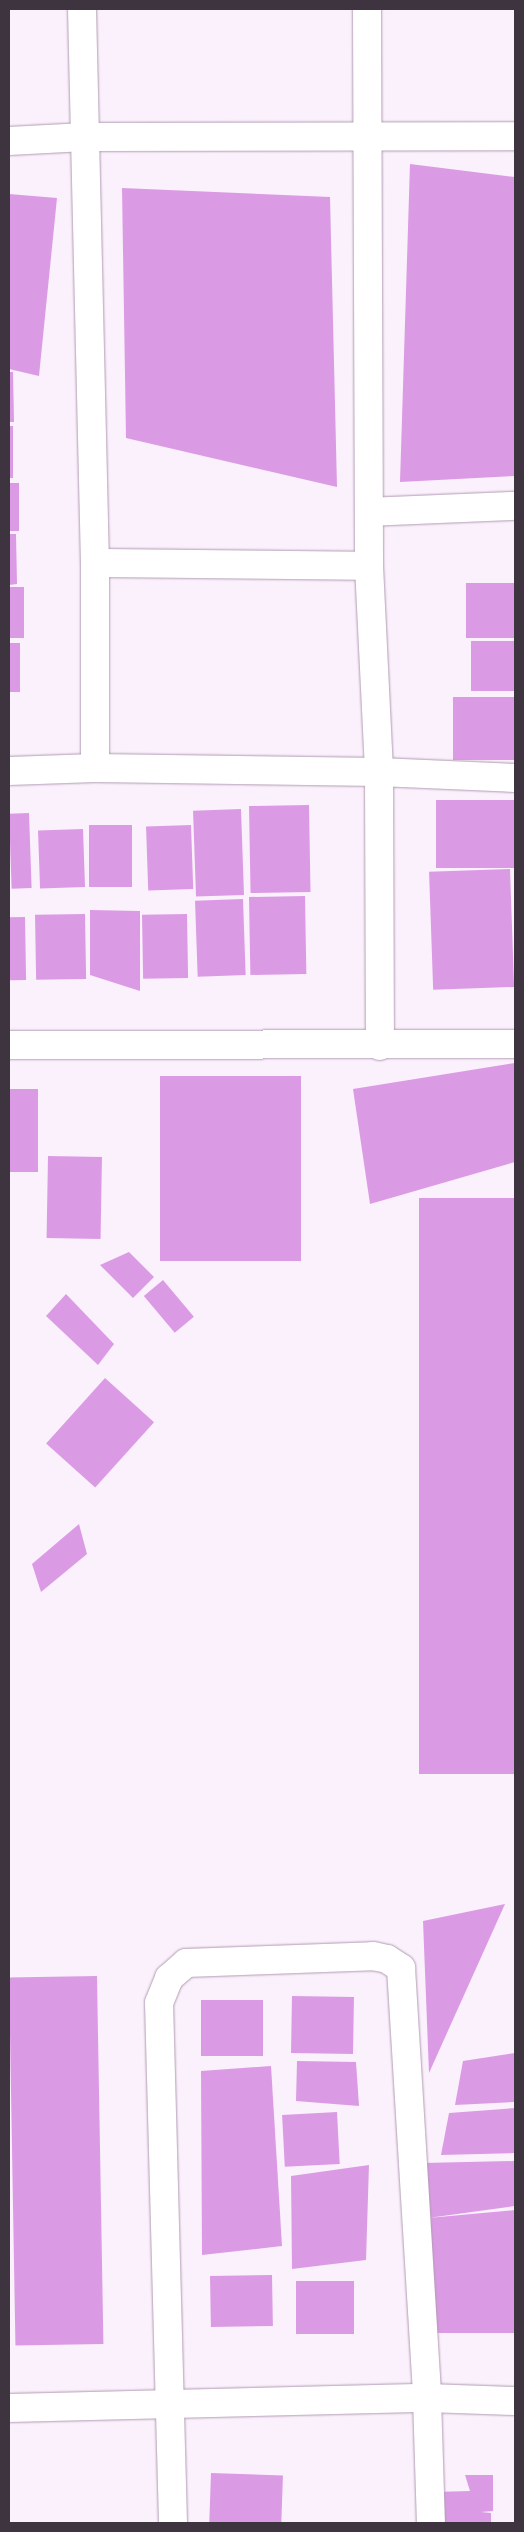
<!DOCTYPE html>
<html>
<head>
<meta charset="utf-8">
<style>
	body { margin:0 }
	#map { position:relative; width:524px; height:2532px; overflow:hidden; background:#fbf1fc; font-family:"Space Grotesk",sans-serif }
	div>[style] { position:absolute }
	.building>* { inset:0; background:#db9be4; transform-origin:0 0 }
	.roads { filter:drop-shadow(0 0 1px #b19bb4) drop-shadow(0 0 1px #b19bb4) }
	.minor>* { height:28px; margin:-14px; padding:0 14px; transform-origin:14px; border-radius:14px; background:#fff }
	.tertiary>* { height:28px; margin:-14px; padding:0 14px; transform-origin:14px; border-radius:14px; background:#fff }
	span { translate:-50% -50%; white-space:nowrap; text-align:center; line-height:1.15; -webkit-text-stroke:4px #fff; paint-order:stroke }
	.frame { position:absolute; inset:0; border:10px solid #3e343f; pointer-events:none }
</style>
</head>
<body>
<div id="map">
	<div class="building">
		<i style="clip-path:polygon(410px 164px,515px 177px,515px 476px,400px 482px)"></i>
		<i style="clip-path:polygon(122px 188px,330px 197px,337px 487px,126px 438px)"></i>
		<i style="clip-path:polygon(9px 194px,57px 198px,39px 376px,9px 369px)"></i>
		<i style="clip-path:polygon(9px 372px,13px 372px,14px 422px,9px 422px)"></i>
		<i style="left:9px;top:426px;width:4px;height:52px"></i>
		<i style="left:9px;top:483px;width:10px;height:48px"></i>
		<i style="clip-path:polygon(9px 534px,16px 534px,17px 584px,9px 585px)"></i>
		<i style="left:515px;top:583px;width:55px;height:49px;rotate:90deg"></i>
		<i style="left:9px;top:587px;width:15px;height:51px"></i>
		<i style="left:515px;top:641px;width:50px;height:44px;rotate:90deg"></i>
		<i style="left:9px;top:643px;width:11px;height:49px"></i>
		<i style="left:453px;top:697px;width:62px;height:63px"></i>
		<i style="left:515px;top:800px;width:68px;height:79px;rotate:90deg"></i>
		<i style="left:309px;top:805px;width:87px;height:60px;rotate:89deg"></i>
		<i style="left:241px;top:809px;width:86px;height:48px;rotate:88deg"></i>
		<i style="left:29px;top:813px;width:75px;height:20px;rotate:88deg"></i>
		<i style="left:89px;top:825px;width:43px;height:62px"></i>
		<i style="left:191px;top:825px;width:64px;height:45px;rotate:88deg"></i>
		<i style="left:83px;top:829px;width:58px;height:45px;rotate:88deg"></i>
		<i style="left:510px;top:869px;width:118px;height:81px;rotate:88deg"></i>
		<i style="left:305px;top:896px;width:78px;height:56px;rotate:89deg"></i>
		<i style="left:243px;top:899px;width:76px;height:48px;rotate:88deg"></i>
		<i style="clip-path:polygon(90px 910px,140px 911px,140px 991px,90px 975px)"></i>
		<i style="left:85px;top:914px;width:65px;height:50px;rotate:89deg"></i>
		<i style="left:187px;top:914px;width:64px;height:45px;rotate:89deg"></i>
		<i style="left:25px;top:917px;width:63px;height:16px;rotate:89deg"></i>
		<i style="clip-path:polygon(515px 1063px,515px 1162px,370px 1204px,353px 1089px)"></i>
		<i style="left:160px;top:1076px;width:141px;height:185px"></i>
		<i style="left:9px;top:1089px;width:29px;height:83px"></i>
		<i style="left:48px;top:1156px;width:54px;height:82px;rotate:1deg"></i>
		<i style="left:515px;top:1198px;width:576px;height:96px;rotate:90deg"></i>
		<i style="clip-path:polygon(129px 1252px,154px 1277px,133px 1298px,100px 1265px)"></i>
		<i style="left:163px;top:1280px;width:48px;height:25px;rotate:50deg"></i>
		<i style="clip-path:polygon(66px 1294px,114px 1344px,98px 1365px,46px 1316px)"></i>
		<i style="left:105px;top:1378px;width:66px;height:88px;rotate:42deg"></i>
		<i style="clip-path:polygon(79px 1524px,87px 1554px,41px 1592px,32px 1564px)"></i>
		<i style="clip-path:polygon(505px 1904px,429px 2073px,423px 1921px)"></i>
		<i style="left:97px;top:1976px;width:368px;height:88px;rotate:89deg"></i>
		<i style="left:292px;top:1996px;width:62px;height:57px;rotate:1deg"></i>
		<i style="left:201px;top:2000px;width:62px;height:56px"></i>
		<i style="clip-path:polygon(515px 2053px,515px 2102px,455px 2105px,463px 2061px)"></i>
		<i style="clip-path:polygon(297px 2061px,356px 2062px,359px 2106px,296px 2101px)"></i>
		<i style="clip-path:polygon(271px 2066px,282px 2246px,202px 2255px,201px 2071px)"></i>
		<i style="clip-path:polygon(515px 2108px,515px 2153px,441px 2155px,449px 2113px)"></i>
		<i style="left:337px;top:2112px;width:52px;height:55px;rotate:87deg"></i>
		<i style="clip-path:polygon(515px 2161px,515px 2206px,428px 2218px,515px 2210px,515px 2333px,430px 2333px,423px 2163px)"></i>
		<i style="clip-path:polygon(369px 2165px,366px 2260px,292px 2269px,291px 2176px)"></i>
		<i style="left:272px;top:2275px;width:51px;height:62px;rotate:89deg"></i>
		<i style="left:296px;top:2281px;width:58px;height:53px"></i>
		<i style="left:211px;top:2473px;width:72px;height:50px;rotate:2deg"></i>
		<i style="clip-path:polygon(465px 2475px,493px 2475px,493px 2511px,481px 2512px,491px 2513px,491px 2523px,434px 2523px,433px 2492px,470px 2491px)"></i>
	</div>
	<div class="roads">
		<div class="minor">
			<i style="left:82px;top:9px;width:554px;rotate:88.66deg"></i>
			<i style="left:95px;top:563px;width:205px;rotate:90deg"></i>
			<i style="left:367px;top:9px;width:557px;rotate:89.79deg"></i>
			<i style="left:369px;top:566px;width:206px;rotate:87.2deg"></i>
			<i style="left:379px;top:772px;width:274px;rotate:89.8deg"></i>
			<i style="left:9px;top:141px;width:76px;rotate:-3deg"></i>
			<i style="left:85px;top:137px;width:430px;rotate:-0.1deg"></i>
			<i style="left:369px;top:512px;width:146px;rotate:-2.4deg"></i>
			<i style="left:95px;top:563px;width:274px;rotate:0.6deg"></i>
			<i style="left:9px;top:771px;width:86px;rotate:-2deg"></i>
			<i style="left:95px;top:768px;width:284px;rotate:0.8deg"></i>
			<i style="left:379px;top:772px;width:136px;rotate:2.5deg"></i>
			<i style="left:9px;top:1045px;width:506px;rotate:-0.11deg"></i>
			<i style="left:173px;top:2523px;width:520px;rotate:-91.54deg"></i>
			<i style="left:159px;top:2003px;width:27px;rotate:-68deg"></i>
			<i style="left:169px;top:1978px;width:23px;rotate:-41deg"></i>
			<i style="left:186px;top:1963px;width:187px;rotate:-2.1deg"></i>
			<i style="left:373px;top:1956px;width:14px;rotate:12deg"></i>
			<i style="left:387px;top:1959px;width:17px;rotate:33deg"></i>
			<i style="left:401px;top:1968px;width:431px;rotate:86.5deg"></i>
			<i style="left:427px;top:2398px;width:125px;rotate:88.2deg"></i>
		</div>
		<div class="tertiary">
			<i style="left:9px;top:2408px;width:418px;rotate:-1.4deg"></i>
			<i style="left:427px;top:2398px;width:88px;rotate:2deg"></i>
		</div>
	</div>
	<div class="frame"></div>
</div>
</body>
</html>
